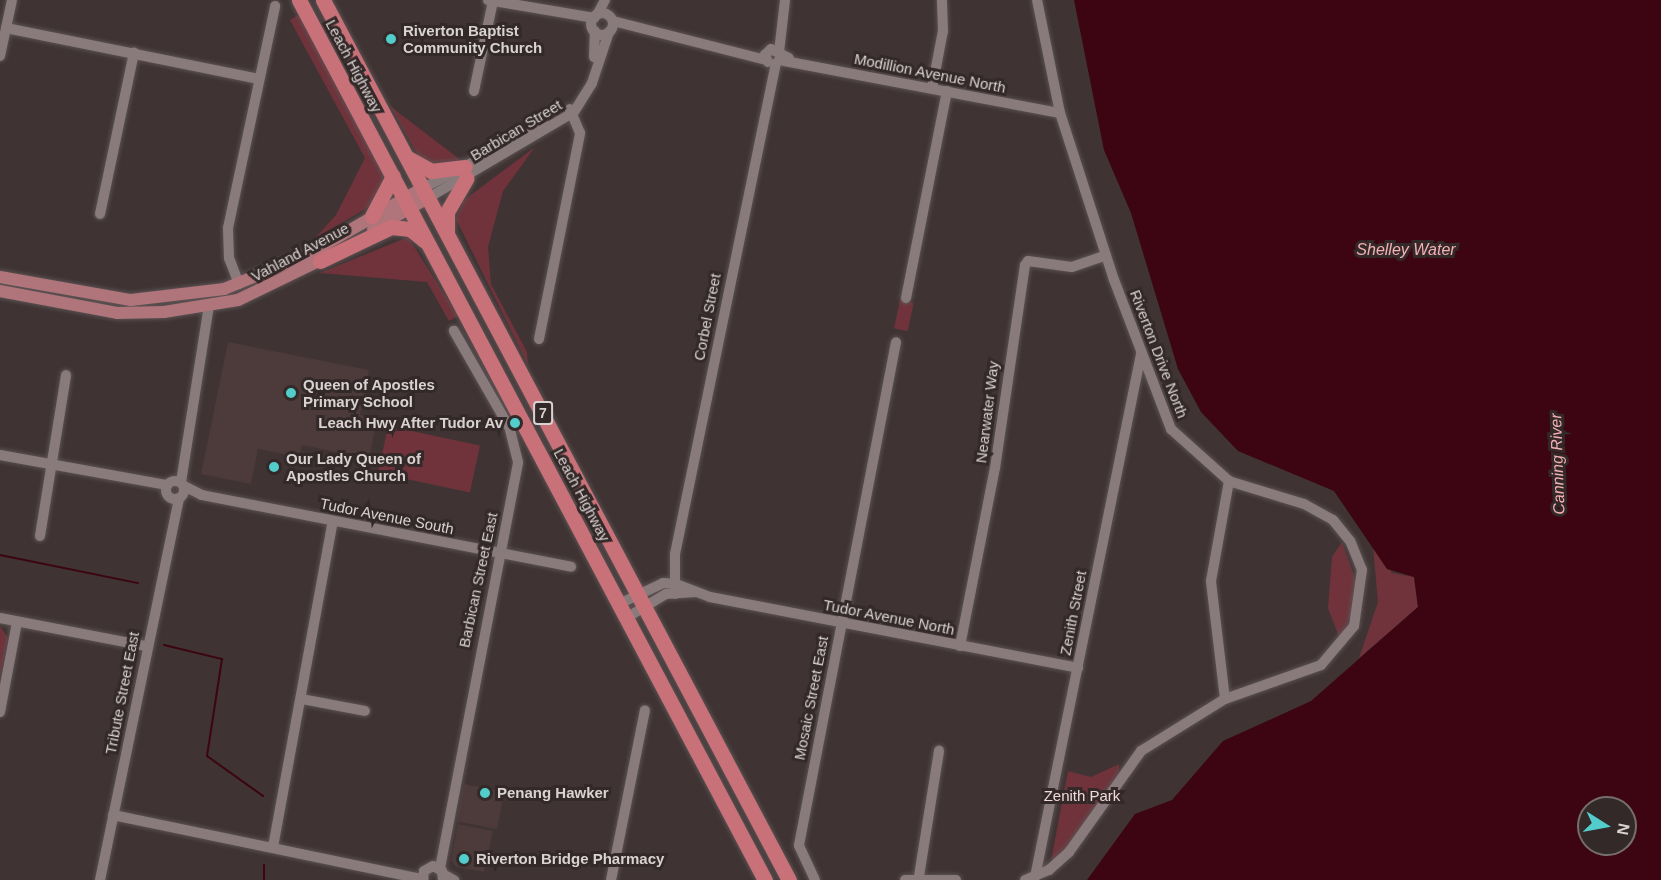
<!DOCTYPE html>
<html>
<head>
<meta charset="utf-8">
<style>
	body { margin:0 }
	#map { position:relative; width:1661px; height:880px; overflow:hidden; background:#3f3333; font-family:Arial,sans-serif }
	div>[style] { position:absolute }
	.built>* { inset:0; background:#4d3a3b; transform-origin:0 0 }
	.green>* { inset:0; background:#70333b; transform-origin:0 0 }
	.water>* { inset:0; background:#3c0511 }
	.stream>* { height:2px; margin:-1px; padding:0 1px; transform-origin:1px; border-radius:1px; background:#3c0511 }
	.roads { filter:drop-shadow(0 0 2px #5b5152) drop-shadow(0 0 2px #5b5152) }
	.minor>* { height:10px; margin:-5px; padding:0 5px; transform-origin:5px; border-radius:5px; background:#897b7c }
	.minor>.ring { margin:-5px; padding:0; box-sizing:content-box; background:none; border:10px solid #897b7c; border-radius:50% }
	.major>* { height:12px; margin:-6px; padding:0 6px; transform-origin:6px; border-radius:6px; background:#af757a }
	.highway>* { height:15px; margin:-7.5px; padding:0 7.5px; transform-origin:7.5px; border-radius:7.5px; background:#c87179 }
	.dots>* { width:16px; height:16px; translate:-50% -50%; box-sizing:border-box; border:3px solid #342929; border-radius:50% }
	span { translate:-50% -50%; white-space:nowrap; text-align:center; line-height:1.15; -webkit-text-stroke:6px #342929; paint-order:stroke }
	.shield-label span { padding:2px 4px; background:#342929; border:2px solid; border-radius:4px; -webkit-text-stroke-width:0 }
	.shield-label { font-size:14px; color:#d9d2d2; font-weight:700 }
	.poi-label { font-size:15px; color:#d9d2d2; font-weight:700 }
	.left { translate:0 -50%; text-align:left }
	.right { translate:-100% -50%; text-align:right }
	.street-label { font-size:15px; color:#d9d2d2 }
	.park-label { font-size:15px; color:#f1d9db }
	.water-label { font-size:16px; color:#f3afb3; font-style:italic }
	.north { position:absolute; left:1577px; top:796px; width:60px; height:60px; box-sizing:border-box; background:#342929; border:2px solid #766d6d; border-radius:50%; rotate:101deg; font-size:16px; font-weight:700; line-height:24px; text-align:center; color:#d9d2d2 }
	.north::after { content:''; display:block; margin:auto; width:21px; height:27px; background:#52cdcc; clip-path:polygon(50% 0,100% 100%,50% 72%,0 100%) }
</style>
</head>
<body>
<div id="map">
	<div class="built">
		<i style="clip-path:polygon(228px 342px,369px 370px,360px 415px,377px 419px,369px 459px,302px 445px,299px 457px,258px 449px,251px 484px,201px 474px)"></i>
		<i style="left:464px;top:784px;width:41px;height:38px;rotate:11deg"></i>
		<i style="clip-path:polygon(458px 824px,493px 831px,484px 872px,456px 867px,451px 860px)"></i>
	</div>
	<div class="green">
		<i style="clip-path:polygon(301px 13px,388px 177px,369px 207px,315px 238px,336px 215px,365px 158px,290px 20px)"></i>
		<i style="clip-path:polygon(390px 106px,458px 158px,460px 162px,443px 167px,420px 159px)"></i>
		<i style="clip-path:polygon(535px 147px,503px 191px,488px 247px,491px 284px,527px 352px,528px 365px,456px 219px,464px 200px)"></i>
		<i style="clip-path:polygon(408px 237px,458px 316px,449px 321px,427px 282px,320px 273px)"></i>
		<i style="left:900px;top:300px;width:14px;height:29px;rotate:12deg"></i>
		<i style="left:388px;top:426px;width:94px;height:48px;rotate:12deg"></i>
		<i style="clip-path:polygon(1342px 542px,1357px 584px,1349px 623px,1339px 637px,1328px 608px,1332px 557px)"></i>
		<i style="clip-path:polygon(1373px 546px,1392px 573px,1414px 577px,1418px 607px,1359px 658px,1378px 602px)"></i>
		<i style="clip-path:polygon(0 626px,8px 638px,0 677px)"></i>
		<i style="clip-path:polygon(1119px 764px,1119px 774px,1067px 848px,1051px 861px,1068px 771px,1091px 777px)"></i>
	</div>
	<div class="water">
		<i style="clip-path:polygon(evenodd,1074px 0,1661px 0,1661px 880px,1087px 880px,1135px 814px,1172px 800px,1223px 741px,1311px 701px,1418px 607px,1414px 577px,1387px 569px,1334px 491px,1238px 451px,1201px 412px,1178px 369px,1131px 213px,1104px 150px,1074px 0,1589px 808px,1625px 808px,1625px 844px,1589px 844px,1589px 808px)"></i>
	</div>
	<div class="stream">
		<i style="left:0;top:555px;width:141px;rotate:11.5deg"></i>
		<i style="left:164px;top:645px;width:60px;rotate:13.6deg"></i>
		<i style="left:222px;top:659px;width:98px;rotate:98.8deg"></i>
		<i style="left:207px;top:756px;width:69px;rotate:35.5deg"></i>
		<i style="left:264px;top:865px;width:15px;rotate:90deg"></i>
	</div>
	<div class="roads">
		<div class="minor">
			<i style="left:488px;top:0;width:108px;rotate:9.6deg"></i>
			<i class="ring" style="left:591px;top:13px;width:12px;height:12px"></i>
			<i style="left:597px;top:15px;width:17px;rotate:-62deg"></i>
			<i style="left:613px;top:21px;width:158px;rotate:14.3deg"></i>
			<i style="left:6px;top:28px;width:258px;rotate:11.4deg"></i>
			<i style="left:779px;top:52px;width:52px;rotate:-83.4deg"></i>
			<i style="left:0;top:56px;width:57px;rotate:-77.9deg"></i>
			<i style="left:594px;top:57px;width:26px;rotate:-88deg"></i>
			<i style="left:779px;top:60px;width:286px;rotate:10.7deg"></i>
			<i style="left:768px;top:62px;width:8px;rotate:-113deg"></i>
			<i style="left:765px;top:55px;width:8px;rotate:-45deg"></i>
			<i style="left:771px;top:49px;width:20px;rotate:27deg"></i>
			<i style="left:932px;top:88px;width:58px;rotate:-79.1deg"></i>
			<i style="left:943px;top:31px;width:31px;rotate:-92deg"></i>
			<i style="left:474px;top:91px;width:92px;rotate:-78.1deg"></i>
			<i style="left:423px;top:188px;width:137px;rotate:-27.3deg"></i>
			<i style="left:428px;top:198px;width:169px;rotate:-30.5deg"></i>
			<i style="left:574px;top:112px;width:34px;rotate:-58deg"></i>
			<i style="left:592px;top:83px;width:54px;rotate:-71.6deg"></i>
			<i style="left:100px;top:214px;width:165px;rotate:-78.1deg"></i>
			<i style="left:239px;top:284px;width:28px;rotate:-111deg"></i>
			<i style="left:229px;top:258px;width:30px;rotate:-92deg"></i>
			<i style="left:228px;top:228px;width:227px;rotate:-78deg"></i>
			<i style="left:906px;top:298px;width:211px;rotate:-78.8deg"></i>
			<i style="left:539px;top:339px;width:210px;rotate:-78.7deg"></i>
			<i style="left:580px;top:133px;width:26px;rotate:-113deg"></i>
			<i style="left:0;top:455px;width:170px;rotate:10.2deg"></i>
			<i class="ring" style="left:166px;top:481px;width:8px;height:8px"></i>
			<i style="left:181px;top:482px;width:178px;rotate:-81deg"></i>
			<i style="left:184px;top:486px;width:20px;rotate:27deg"></i>
			<i style="left:202px;top:495px;width:376px;rotate:11deg"></i>
			<i style="left:40px;top:536px;width:163px;rotate:-80.8deg"></i>
			<i style="left:675px;top:594px;width:40px;rotate:-90deg"></i>
			<i style="left:675px;top:554px;width:501px;rotate:-78.38deg"></i>
			<i style="left:619px;top:604px;width:49px;rotate:-25.5deg"></i>
			<i style="left:663px;top:583px;width:13px;rotate:4deg"></i>
			<i style="left:676px;top:584px;width:36px;rotate:21deg"></i>
			<i style="left:710px;top:597px;width:375px;rotate:10.9deg"></i>
			<i style="left:0;top:618px;width:149px;rotate:10.9deg"></i>
			<i style="left:626px;top:618px;width:47px;rotate:-31deg"></i>
			<i style="left:666px;top:594px;width:30px;rotate:-4deg"></i>
			<i style="left:960px;top:646px;width:181px;rotate:-78.9deg"></i>
			<i style="left:995px;top:468px;width:205px;rotate:-81.6deg"></i>
			<i style="left:1025px;top:265px;width:5px;rotate:-53deg"></i>
			<i style="left:1028px;top:261px;width:44px;rotate:7.8deg"></i>
			<i style="left:1072px;top:267px;width:36px;rotate:-19deg"></i>
			<i style="left:302px;top:699px;width:64px;rotate:10.8deg"></i>
			<i style="left:1225px;top:699px;width:119px;rotate:-96.8deg"></i>
			<i style="left:1211px;top:581px;width:102px;rotate:-79.8deg"></i>
			<i style="left:0;top:712px;width:92px;rotate:-79.3deg"></i>
			<i style="left:113px;top:815px;width:317px;rotate:11.7deg"></i>
			<i style="left:273px;top:847px;width:331px;rotate:-79.6deg"></i>
			<i style="left:440px;top:868px;width:413px;rotate:-79.1deg"></i>
			<i style="left:518px;top:462px;width:36px;rotate:-104deg"></i>
			<i style="left:509px;top:427px;width:111px;rotate:-119.8deg"></i>
			<i style="left:443px;top:874px;width:13px;rotate:29deg"></i>
			<i style="left:919px;top:876px;width:127px;rotate:-80.9deg"></i>
			<i style="left:1035px;top:877px;width:534px;rotate:-78.54deg"></i>
			<i style="left:100px;top:880px;width:390px;rotate:-78.3deg"></i>
			<i style="left:423px;top:880px;width:9px;rotate:-84deg"></i>
			<i style="left:424px;top:871px;width:10px;rotate:-29deg"></i>
			<i style="left:433px;top:866px;width:10px;rotate:29deg"></i>
			<i style="left:442px;top:871px;width:9px;rotate:84deg"></i>
			<i style="left:611px;top:880px;width:173px;rotate:-78.7deg"></i>
			<i style="left:815px;top:880px;width:38px;rotate:-115deg"></i>
			<i style="left:799px;top:845px;width:512px;rotate:-79.08deg"></i>
			<i style="left:905px;top:880px;width:51px"></i>
			<i style="left:1025px;top:880px;width:26px;rotate:-23deg"></i>
			<i style="left:1049px;top:870px;width:27px;rotate:-42deg"></i>
			<i style="left:1069px;top:852px;width:124px;rotate:-54.5deg"></i>
			<i style="left:1141px;top:751px;width:99px;rotate:-31.8deg"></i>
			<i style="left:1225px;top:699px;width:102px;rotate:-19.5deg"></i>
			<i style="left:1321px;top:665px;width:51px;rotate:-49.8deg"></i>
			<i style="left:1354px;top:626px;width:57px;rotate:-81.9deg"></i>
			<i style="left:1362px;top:570px;width:31px;rotate:-112deg"></i>
			<i style="left:1350px;top:541px;width:27px;rotate:-129deg"></i>
			<i style="left:1333px;top:520px;width:33px;rotate:-151deg"></i>
			<i style="left:1304px;top:504px;width:78px;rotate:-163deg"></i>
			<i style="left:1229px;top:481px;width:78px;rotate:-138.1deg"></i>
			<i style="left:1171px;top:429px;width:160px;rotate:-110.9deg"></i>
			<i style="left:1114px;top:280px;width:176px;rotate:-107.9deg"></i>
			<i style="left:1060px;top:113px;width:115px;rotate:-101.5deg"></i>
		</div>
		<div class="major">
			<i style="left:373px;top:229px;width:63px;rotate:-29.4deg"></i>
			<i style="left:0;top:277px;width:133px;rotate:10deg"></i>
			<i style="left:131px;top:300px;width:94px;rotate:-6.7deg"></i>
			<i style="left:224px;top:289px;width:90px;rotate:-22.3deg"></i>
			<i style="left:307px;top:255px;width:134px;rotate:-30deg"></i>
			<i style="left:0;top:291px;width:119px;rotate:10.6deg"></i>
			<i style="left:117px;top:313px;width:47px;rotate:-1.2deg"></i>
			<i style="left:164px;top:312px;width:75px;rotate:-9.2deg"></i>
			<i style="left:238px;top:300px;width:99px;rotate:-25.8deg"></i>
		</div>
		<div class="highway">
			<i style="left:299px;top:0;width:996px;rotate:62.1deg"></i>
			<i style="left:323px;top:0;width:996px;rotate:62.1deg"></i>
			<i style="left:408px;top:158px;width:26px;rotate:29deg"></i>
			<i style="left:431px;top:171px;width:34px;rotate:-7deg"></i>
			<i style="left:372px;top:216px;width:45px;rotate:-62.3deg"></i>
			<i style="left:447px;top:232px;width:20px;rotate:-90deg"></i>
			<i style="left:447px;top:212px;width:39px;rotate:-60deg"></i>
			<i style="left:320px;top:261px;width:79px;rotate:-25.6deg"></i>
			<i style="left:391px;top:227px;width:19px;rotate:6deg"></i>
			<i style="left:410px;top:229px;width:19px;rotate:39deg"></i>
		</div>
	</div>
	<div class="dots">
		<i style="left:391px;top:39px;background:#52cdcc"></i>
		<i style="left:291px;top:393px;background:#52cdcc"></i>
		<i style="left:515px;top:423px;background:#52cdcc"></i>
		<i style="left:274px;top:467px;background:#52cdcc"></i>
		<i style="left:485px;top:793px;background:#52cdcc"></i>
		<i style="left:464px;top:859px;background:#52cdcc"></i>
	</div>
	<div class="shield-label">
		<span style="left:543px;top:413px">7</span>
	</div>
	<div class="poi-label">
		<span class="left" style="left:403px;top:39px">Riverton Baptist<br>Community Church</span>
		<span class="left" style="left:303px;top:393px">Queen of Apostles<br>Primary School</span>
		<span class="right" style="left:503px;top:423px">Leach Hwy After Tudor Av</span>
		<span class="left" style="left:286px;top:467px">Our Lady Queen of<br>Apostles Church</span>
		<span class="left" style="left:497px;top:793px">Penang Hawker</span>
		<span class="left" style="left:476px;top:859px">Riverton Bridge Pharmacy</span>
	</div>
	<div class="street-label">
		<span style="left:354px;top:66px;rotate:62deg">Leach Highway</span>
		<span style="left:930px;top:73px;rotate:11deg">Modillion Avenue North</span>
		<span style="left:516px;top:130px;rotate:-31deg">Barbican Street</span>
		<span style="left:300px;top:252px;rotate:-28deg">Vahland Avenue</span>
		<span style="left:707px;top:317px;rotate:-79deg">Corbel Street</span>
		<span style="left:1159px;top:354px;rotate:69deg">Riverton Drive North</span>
		<span style="left:987px;top:412px;rotate:-83deg">Nearwater Way</span>
		<span style="left:582px;top:495px;rotate:62deg">Leach Highway</span>
		<span style="left:387px;top:516px;rotate:11deg">Tudor Avenue South</span>
		<span style="left:478px;top:580px;rotate:-78deg">Barbican Street East</span>
		<span style="left:1073px;top:613px;rotate:-79deg">Zenith Street</span>
		<span style="left:889px;top:617px;rotate:11deg">Tudor Avenue North</span>
		<span style="left:122px;top:693px;rotate:-79deg">Tribute Street East</span>
		<span style="left:811px;top:698px;rotate:-79deg">Mosaic Street East</span>
	</div>
	<div class="park-label">
		<span style="left:1082px;top:796px">Zenith Park</span>
	</div>
	<div class="water-label">
		<span style="left:1406px;top:250px">Shelley Water</span>
		<span style="left:1558px;top:464px;rotate:-92deg">Canning River</span>
	</div>
	<div class="north">N</div>
</div>
</body>
</html>
